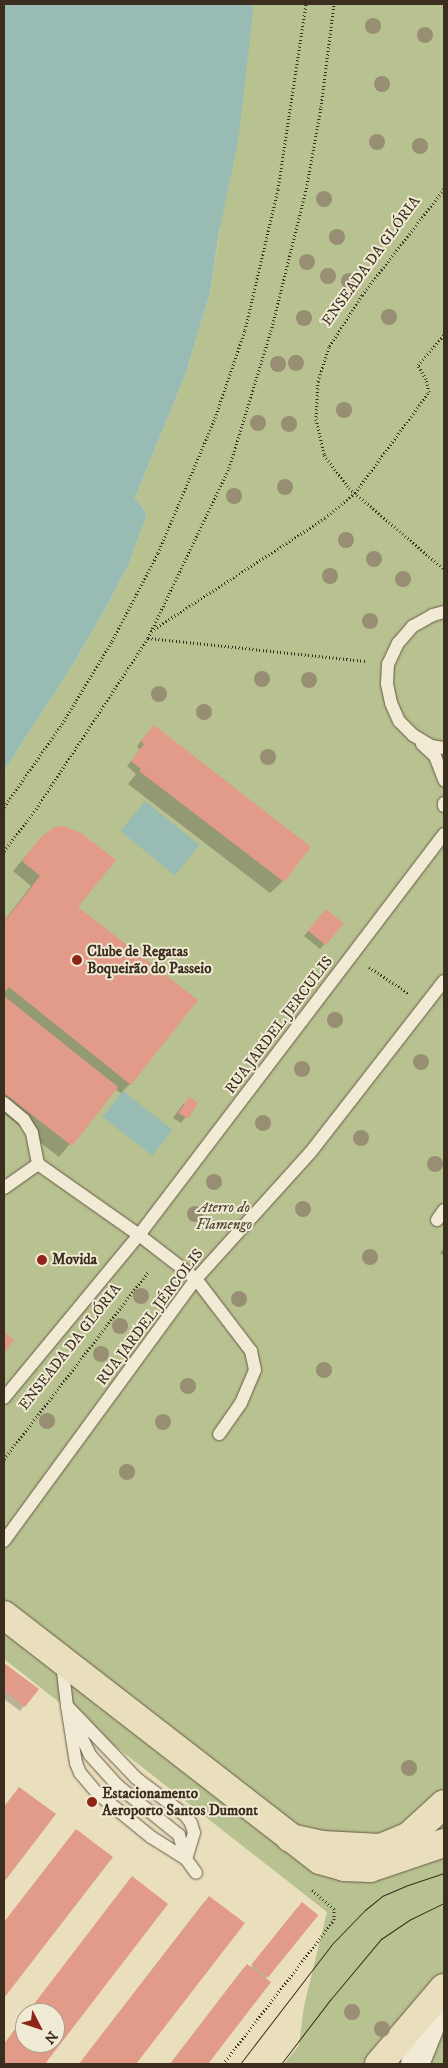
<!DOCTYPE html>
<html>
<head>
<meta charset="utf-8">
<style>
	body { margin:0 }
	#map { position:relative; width:448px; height:2068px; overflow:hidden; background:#eadfbd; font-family:"IM FELL DW Pica",serif }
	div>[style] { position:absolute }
	.green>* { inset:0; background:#b8c190 }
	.water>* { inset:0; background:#98bcb4; transform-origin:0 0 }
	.shadow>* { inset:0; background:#0003 }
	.building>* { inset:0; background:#e29a89; transform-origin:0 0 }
	.path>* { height:3px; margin-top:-1.5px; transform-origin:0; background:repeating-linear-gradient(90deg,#3b2e1f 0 1px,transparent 0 3.5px) }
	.roads { filter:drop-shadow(0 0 1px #675a46) drop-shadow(0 0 1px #675a46) }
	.lane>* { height:12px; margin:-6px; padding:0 6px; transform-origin:6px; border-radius:6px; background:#f1ead4 }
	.secondary>* { height:28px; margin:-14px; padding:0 14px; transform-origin:14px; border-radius:14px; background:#f1ead4 }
	.primary>* { height:28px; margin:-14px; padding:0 14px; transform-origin:14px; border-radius:14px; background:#eadfbd }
	.highway>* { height:28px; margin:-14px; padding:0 14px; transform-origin:14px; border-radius:14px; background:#eadfbd }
	.tram>* { height:1px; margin:-0.5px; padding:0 0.5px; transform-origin:0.5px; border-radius:0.5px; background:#3b2e1f }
	.trees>* { width:16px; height:16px; margin:-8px; border-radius:50%; background:#988e73 }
	.dots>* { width:14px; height:14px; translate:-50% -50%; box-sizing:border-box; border:2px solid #f1ead4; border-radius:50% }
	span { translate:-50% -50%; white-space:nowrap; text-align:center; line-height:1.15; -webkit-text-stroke:4px #f1ead4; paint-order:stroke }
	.street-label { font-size:15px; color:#3b2e1f }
	.poi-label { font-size:15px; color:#3b2e1f; font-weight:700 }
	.left { translate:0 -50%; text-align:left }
	.park-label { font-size:15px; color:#544b36; font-style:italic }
	.frame { position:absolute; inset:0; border:5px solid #3b2e1f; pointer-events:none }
	.north { position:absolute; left:15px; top:2003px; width:50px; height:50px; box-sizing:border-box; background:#f1ead4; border:1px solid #a89f8c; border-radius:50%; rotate:131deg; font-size:14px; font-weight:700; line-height:20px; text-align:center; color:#3b2e1f }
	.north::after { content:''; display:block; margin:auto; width:18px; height:22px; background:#8f2418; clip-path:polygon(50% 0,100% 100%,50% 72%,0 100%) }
</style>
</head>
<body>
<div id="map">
	<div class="green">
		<i style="clip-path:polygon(254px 4px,444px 4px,444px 2064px,284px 2064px,299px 2045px,304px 2006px,327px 1912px,4px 1659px,4px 771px,74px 663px,110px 600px,129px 564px,147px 514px,135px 498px,186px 373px,210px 293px)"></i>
	</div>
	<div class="water">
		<i style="clip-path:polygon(4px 4px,254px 4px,238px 142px,219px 232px,210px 293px,186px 373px,135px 498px,147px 514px,129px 564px,110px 600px,74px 663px,4px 771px)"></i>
		<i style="left:145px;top:801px;width:70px;height:39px;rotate:39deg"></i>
		<i style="left:123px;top:1091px;width:63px;height:33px;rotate:38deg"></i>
	</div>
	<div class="shadow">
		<i style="clip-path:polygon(149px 731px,283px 881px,270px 893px,128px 784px,136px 774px,127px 766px,140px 750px,137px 746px)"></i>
		<i style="clip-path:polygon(64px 827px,73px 830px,114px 861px,76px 907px,130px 1084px,121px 1093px,115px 1089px,59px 1157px,4px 1114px,4px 921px,31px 886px,13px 871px,42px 837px)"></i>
		<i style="clip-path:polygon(321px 915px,342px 924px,320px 949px,304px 936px)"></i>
		<i style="clip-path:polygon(184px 1103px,185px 1118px,181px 1123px,173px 1118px)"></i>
		<i style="clip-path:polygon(444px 1247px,444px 1256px,440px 1253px)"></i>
		<i style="clip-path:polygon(4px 1664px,37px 1690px,20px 1711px,4px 1699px)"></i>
		<i style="clip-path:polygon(15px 1793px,54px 1814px,4px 1880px,4px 1807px)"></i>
		<i style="clip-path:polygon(76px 1831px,111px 1857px,4px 1996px,4px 1923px)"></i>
		<i style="clip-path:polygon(204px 1902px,243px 1924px,134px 2064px,79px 2064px)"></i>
		<i style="clip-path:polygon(166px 1904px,43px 2064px,4px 2064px,4px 2044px,25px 2016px,25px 2043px,55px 2043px,55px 2013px,28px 2013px)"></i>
		<i style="clip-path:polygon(297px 1908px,265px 1980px,269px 1982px,206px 2064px,170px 2064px,242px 1970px,247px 1965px,250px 1968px)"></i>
	</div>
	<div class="building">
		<i style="clip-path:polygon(154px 725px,311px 847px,284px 882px,139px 771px,141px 769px,131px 761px,144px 744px,141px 741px)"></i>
		<i style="clip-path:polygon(64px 826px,81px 833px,116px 860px,78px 907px,198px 1000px,131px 1085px,9px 987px,4px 993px,4px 922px,40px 876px,22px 861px,42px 836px,55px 827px)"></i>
		<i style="left:326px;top:909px;width:23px;height:28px;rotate:40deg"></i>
		<i style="clip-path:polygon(4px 996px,118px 1087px,72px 1146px,4px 1093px)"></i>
		<i style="left:189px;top:1097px;width:11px;height:19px;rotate:34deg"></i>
		<i style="clip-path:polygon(4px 1332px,14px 1340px,4px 1354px)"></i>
		<i style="clip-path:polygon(4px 1663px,39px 1689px,25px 1707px,4px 1690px)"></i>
		<i style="clip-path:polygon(19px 1787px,56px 1814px,4px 1882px,4px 1807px)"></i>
		<i style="clip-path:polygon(76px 1829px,113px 1857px,4px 1998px,4px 1922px)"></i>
		<i style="clip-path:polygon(132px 1876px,168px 1904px,45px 2064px,4px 2064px,4px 2044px,25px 2016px,25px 2043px,55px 2043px,55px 2013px,27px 2013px)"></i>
		<i style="clip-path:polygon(209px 1896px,245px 1923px,136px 2064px,79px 2064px)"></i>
		<i style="left:302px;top:1902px;width:21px;height:80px;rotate:39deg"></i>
		<i style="clip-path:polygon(247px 1964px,271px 1982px,208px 2064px,170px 2064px)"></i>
	</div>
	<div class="path">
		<i style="left:444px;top:189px;width:134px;rotate:127.7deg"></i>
		<i style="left:362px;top:295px;width:62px;rotate:122.4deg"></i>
		<i style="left:329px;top:347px;width:36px;rotate:108deg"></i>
		<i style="left:318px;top:381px;width:38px;rotate:93deg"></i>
		<i style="left:316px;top:419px;width:37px;rotate:77deg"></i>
		<i style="left:324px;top:455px;width:41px;rotate:52.9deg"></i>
		<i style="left:349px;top:488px;width:125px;rotate:40.5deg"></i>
		<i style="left:151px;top:631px;width:207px;rotate:-33deg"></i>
		<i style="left:325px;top:518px;width:39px;rotate:-40deg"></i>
		<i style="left:355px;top:493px;width:125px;rotate:-53.8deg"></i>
		<i style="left:429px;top:392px;width:13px;rotate:-103deg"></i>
		<i style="left:426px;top:379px;width:16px;rotate:-120deg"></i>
		<i style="left:418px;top:365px;width:40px;rotate:-49deg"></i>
		<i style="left:148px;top:638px;width:219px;rotate:6deg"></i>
		<i style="left:4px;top:807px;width:101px;rotate:-55.1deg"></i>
		<i style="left:62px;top:724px;width:97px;rotate:-58.9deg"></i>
		<i style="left:112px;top:641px;width:99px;rotate:-62.4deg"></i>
		<i style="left:158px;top:553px;width:147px;rotate:-67.1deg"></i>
		<i style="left:215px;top:418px;width:93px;rotate:-71.2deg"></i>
		<i style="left:245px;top:330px;width:145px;rotate:-76.8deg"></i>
		<i style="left:278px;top:189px;width:187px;rotate:-81.4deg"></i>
		<i style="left:4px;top:851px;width:53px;rotate:-52.7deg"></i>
		<i style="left:36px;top:809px;width:204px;rotate:-56.8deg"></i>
		<i style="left:148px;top:638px;width:188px;rotate:-64.5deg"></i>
		<i style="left:229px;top:468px;width:143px;rotate:-73deg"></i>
		<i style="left:271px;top:331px;width:150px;rotate:-76.1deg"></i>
		<i style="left:307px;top:185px;width:79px;rotate:-79.8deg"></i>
		<i style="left:321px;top:107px;width:104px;rotate:-82.8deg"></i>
		<i style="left:369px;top:967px;width:47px;rotate:33.7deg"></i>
		<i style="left:4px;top:1459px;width:236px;rotate:-52.4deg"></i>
		<i style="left:223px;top:2064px;width:182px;rotate:-52.4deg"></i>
		<i style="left:334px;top:1920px;width:11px;rotate:-90deg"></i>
		<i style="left:334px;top:1909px;width:29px;rotate:-139deg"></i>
	</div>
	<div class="roads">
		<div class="lane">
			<i style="left:444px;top:612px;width:11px;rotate:165deg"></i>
			<i style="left:433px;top:615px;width:23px;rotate:151deg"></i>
			<i style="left:413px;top:626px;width:23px;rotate:131deg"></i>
			<i style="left:398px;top:643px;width:23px;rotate:115deg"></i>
			<i style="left:388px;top:664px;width:20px;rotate:93deg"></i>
			<i style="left:387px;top:684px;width:19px;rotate:78deg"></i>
			<i style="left:391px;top:703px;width:20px;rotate:66deg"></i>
			<i style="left:399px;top:721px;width:20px;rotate:45deg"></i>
			<i style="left:413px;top:735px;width:21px;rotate:31deg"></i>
			<i style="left:431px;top:746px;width:13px;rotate:9deg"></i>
			<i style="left:422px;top:744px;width:18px;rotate:43deg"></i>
			<i style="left:435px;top:756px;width:26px;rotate:69deg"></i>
			<i style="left:444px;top:803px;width:3px;rotate:90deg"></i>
			<i style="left:4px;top:1103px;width:26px;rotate:40deg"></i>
			<i style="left:24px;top:1120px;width:15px;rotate:58deg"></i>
			<i style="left:32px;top:1133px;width:32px;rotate:79deg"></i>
			<i style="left:38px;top:1164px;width:123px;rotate:35.1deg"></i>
			<i style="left:139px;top:1235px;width:72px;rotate:37.7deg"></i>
			<i style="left:196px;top:1279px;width:91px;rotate:52.6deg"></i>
			<i style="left:251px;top:1351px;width:19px;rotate:78deg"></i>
			<i style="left:255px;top:1370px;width:36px;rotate:113deg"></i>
			<i style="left:241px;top:1403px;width:38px;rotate:125deg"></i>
			<i style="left:4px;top:1188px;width:42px;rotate:-35.2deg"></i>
			<i style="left:437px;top:1220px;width:12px;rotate:-55deg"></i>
			<i style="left:4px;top:1398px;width:212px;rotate:-50.4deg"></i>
			<i style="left:139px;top:1235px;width:504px;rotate:-52.74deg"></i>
			<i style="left:4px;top:1541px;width:325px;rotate:-53.8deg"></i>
			<i style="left:196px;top:1279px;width:170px;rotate:-47.9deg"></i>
			<i style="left:310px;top:1153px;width:218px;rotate:-52.1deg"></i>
			<i style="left:62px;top:1663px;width:43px;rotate:83.4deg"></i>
			<i style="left:67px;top:1706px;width:54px;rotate:64.9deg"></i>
			<i style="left:90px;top:1755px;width:42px;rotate:47.9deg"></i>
			<i style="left:118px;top:1786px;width:78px;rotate:38.8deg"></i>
			<i style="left:179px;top:1835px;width:25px;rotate:74deg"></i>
			<i style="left:186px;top:1859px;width:17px;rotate:54deg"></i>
			<i style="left:67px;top:1706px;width:100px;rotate:46.2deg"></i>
			<i style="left:136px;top:1778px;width:61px;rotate:37.1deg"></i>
			<i style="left:185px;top:1815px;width:10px;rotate:53deg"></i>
			<i style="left:191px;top:1823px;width:10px;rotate:73deg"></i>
			<i style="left:194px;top:1833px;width:27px;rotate:107deg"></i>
			<i style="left:186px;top:1859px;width:41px;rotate:-147.8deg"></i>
			<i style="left:151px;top:1837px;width:70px;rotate:-140.8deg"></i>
			<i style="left:97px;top:1793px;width:26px;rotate:-130deg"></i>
			<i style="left:80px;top:1773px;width:11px;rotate:-112deg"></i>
			<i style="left:76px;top:1763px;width:58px;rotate:-99deg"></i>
		</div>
		<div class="secondary">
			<i style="left:415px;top:2064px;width:78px;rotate:-68.1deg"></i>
		</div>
		<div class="primary">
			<i style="left:4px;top:1615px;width:400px;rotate:37.8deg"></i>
			<i style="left:320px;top:1860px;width:25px;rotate:16deg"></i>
			<i style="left:344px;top:1867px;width:26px;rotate:2deg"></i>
			<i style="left:370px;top:1868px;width:78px;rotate:-18.7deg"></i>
			<i style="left:379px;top:2064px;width:100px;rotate:-49.5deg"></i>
		</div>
		<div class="highway">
			<i style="left:290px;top:1838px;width:33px;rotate:12deg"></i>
			<i style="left:322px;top:1845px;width:59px;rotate:2.9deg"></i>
			<i style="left:381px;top:1848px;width:30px;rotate:-23deg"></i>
			<i style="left:409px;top:1836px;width:47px;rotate:-42.4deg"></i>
		</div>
	</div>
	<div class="tram">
		<i style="left:240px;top:2064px;width:151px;rotate:-52.5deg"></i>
		<i style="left:332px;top:1944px;width:47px;rotate:-45.9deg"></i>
		<i style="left:365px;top:1910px;width:22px;rotate:-39deg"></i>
		<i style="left:382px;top:1896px;width:25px;rotate:-23deg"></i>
		<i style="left:405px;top:1886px;width:41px;rotate:-18.4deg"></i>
		<i style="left:281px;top:2064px;width:81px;rotate:-52.6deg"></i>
		<i style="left:330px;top:2000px;width:80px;rotate:-50.1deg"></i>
		<i style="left:381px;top:1939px;width:34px;rotate:-34deg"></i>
		<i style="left:409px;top:1920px;width:39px;rotate:-26deg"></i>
	</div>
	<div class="trees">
		<i style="left:373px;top:26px"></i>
		<i style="left:425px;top:35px"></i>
		<i style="left:382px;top:84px"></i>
		<i style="left:377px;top:142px"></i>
		<i style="left:420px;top:146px"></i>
		<i style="left:324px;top:199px"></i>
		<i style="left:337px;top:237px"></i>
		<i style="left:307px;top:262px"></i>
		<i style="left:328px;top:276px"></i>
		<i style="left:349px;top:281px"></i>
		<i style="left:389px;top:317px"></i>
		<i style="left:304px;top:318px"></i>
		<i style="left:296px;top:363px"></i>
		<i style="left:278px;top:364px"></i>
		<i style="left:344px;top:410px"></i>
		<i style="left:258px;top:423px"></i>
		<i style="left:289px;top:424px"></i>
		<i style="left:285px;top:487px"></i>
		<i style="left:234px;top:496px"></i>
		<i style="left:346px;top:540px"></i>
		<i style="left:374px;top:559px"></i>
		<i style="left:330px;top:576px"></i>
		<i style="left:403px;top:579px"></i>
		<i style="left:370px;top:621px"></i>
		<i style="left:262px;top:679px"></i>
		<i style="left:309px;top:680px"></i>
		<i style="left:159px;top:694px"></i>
		<i style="left:204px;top:712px"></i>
		<i style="left:268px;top:757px"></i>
		<i style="left:335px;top:1020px"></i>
		<i style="left:421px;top:1062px"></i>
		<i style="left:302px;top:1069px"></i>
		<i style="left:263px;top:1123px"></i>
		<i style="left:361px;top:1138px"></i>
		<i style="left:435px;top:1164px"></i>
		<i style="left:214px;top:1182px"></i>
		<i style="left:303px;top:1209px"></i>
		<i style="left:195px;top:1214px"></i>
		<i style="left:370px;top:1257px"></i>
		<i style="left:141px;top:1296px"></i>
		<i style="left:239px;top:1299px"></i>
		<i style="left:120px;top:1326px"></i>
		<i style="left:101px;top:1354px"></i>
		<i style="left:324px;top:1370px"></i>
		<i style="left:188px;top:1386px"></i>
		<i style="left:47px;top:1421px"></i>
		<i style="left:163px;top:1422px"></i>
		<i style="left:127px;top:1472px"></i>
		<i style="left:409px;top:1768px"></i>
		<i style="left:352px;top:2012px"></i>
		<i style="left:382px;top:2029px"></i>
	</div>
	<div class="dots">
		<i style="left:77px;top:960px;background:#8f2418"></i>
		<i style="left:42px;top:1260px;background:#8f2418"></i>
		<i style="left:92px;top:1802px;background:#8f2418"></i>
	</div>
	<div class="street-label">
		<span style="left:371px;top:261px;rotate:-54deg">ENSEADA DA GLÓRIA</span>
		<span style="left:279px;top:1025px;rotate:-53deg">RUA JARDEL JERCULIS</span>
		<span style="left:150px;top:1317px;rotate:-53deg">RUA JARDEL JÉRCOLIS</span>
		<span style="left:70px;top:1347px;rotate:-52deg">ENSEADA DA GLÓRIA</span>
	</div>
	<div class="poi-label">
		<span class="left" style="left:87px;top:960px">Clube de Regatas<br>Boqueirão do Passeio</span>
		<span class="left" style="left:52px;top:1260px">Movida</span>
		<span class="left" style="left:102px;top:1802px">Estacionamento<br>Aeroporto Santos Dumont</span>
	</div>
	<div class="park-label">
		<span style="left:224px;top:1216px">Aterro do<br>Flamengo</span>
	</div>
	<div class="frame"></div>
	<div class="north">N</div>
</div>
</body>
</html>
